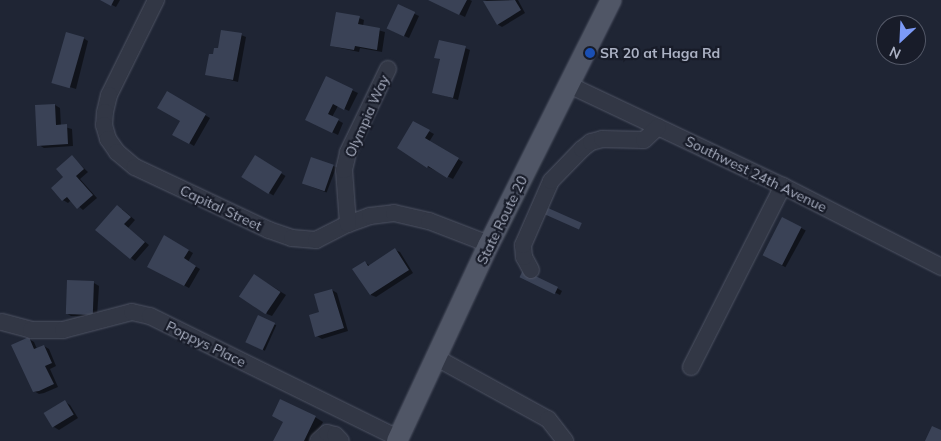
<!DOCTYPE html>
<html>
<head>
<meta charset="utf-8">
<style>
	body { margin:0 }
	#map { position:relative; width:941px; height:441px; overflow:hidden; background:#1f2534; font-family:Mulish,sans-serif }
	div>[style] { position:absolute }
	.shadow>* { inset:0; background:#0007; transform-origin:0 0 }
	.building>* { inset:0; background:#3a4256; transform-origin:0 0 }
	.roads { filter:drop-shadow(0 0 1px #4f5464) drop-shadow(0 0 1px #4f5464) }
	.minor>* { height:16px; margin:-8px; padding:0 8px; transform-origin:8px; border-radius:8px; background:#323745 }
	.major>* { height:20px; margin:-10px; padding:0 10px; transform-origin:10px; border-radius:10px; background:#505666 }
	.dots>* { width:14px; height:14px; translate:-50% -50%; box-sizing:border-box; border:2px solid #181c29; border-radius:50% }
	span { translate:-50% -50%; white-space:nowrap; text-align:center; line-height:1.15; -webkit-text-stroke:4.5px #181c29; paint-order:stroke }
	.poi-label { font-size:14px; color:#abb1c3; font-weight:700 }
	.left { translate:0 -50%; text-align:left }
	.street-label { font-size:14px; color:#abb1c3 }
	.north { position:absolute; left:876px; top:15px; width:50px; height:50px; box-sizing:border-box; background:#181c29; border:1px solid #535867; border-radius:50%; rotate:205deg; font-size:14px; font-weight:700; line-height:20px; text-align:center; color:#abb1c3 }
	.north::after { content:''; display:block; margin:auto; width:18px; height:22px; background:#7c9af7; clip-path:polygon(50% 0,100% 100%,50% 72%,0 100%) }
</style>
</head>
<body>
<div id="map">
	<div class="shadow">
		<i style="clip-path:polygon(102px 0,120px 0,116px 7px)"></i>
		<i style="clip-path:polygon(430px 0,470px 0,472px 1px,465px 17px)"></i>
		<i style="clip-path:polygon(487px 0,518px 0,525px 13px,502px 27px,497px 24px,484px 1px)"></i>
		<i style="clip-path:polygon(398px 6px,419px 16px,409px 38px,393px 31px)"></i>
		<i style="clip-path:polygon(359px 18px,364px 20px,363px 26px,385px 32px,382px 52px,360px 48px,359px 52px,331px 46px)"></i>
		<i style="clip-path:polygon(241px 35px,246px 37px,238px 82px,207px 74px,214px 56px)"></i>
		<i style="clip-path:polygon(83px 38px,88px 41px,76px 89px,54px 82px)"></i>
		<i style="clip-path:polygon(465px 48px,470px 50px,458px 100px,433px 92px,441px 60px,436px 57px)"></i>
		<i style="clip-path:polygon(326px 78px,358px 93px,349px 111px,338px 106px,332px 117px,343px 123px,338px 135px,311px 122px)"></i>
		<i style="clip-path:polygon(168px 93px,210px 118px,194px 146px,174px 134px,181px 122px)"></i>
		<i style="clip-path:polygon(55px 105px,60px 108px,61px 126px,72px 129px,73px 146px,44px 148px,39px 145px,36px 106px)"></i>
		<i style="clip-path:polygon(414px 123px,434px 134px,429px 142px,463px 162px,453px 179px,428px 167px,399px 148px)"></i>
		<i style="clip-path:polygon(72px 157px,88px 172px,80px 179px,97px 198px,83px 210px,71px 200px,68px 203px,63px 200px,52px 188px,65px 177px)"></i>
		<i style="left:255px;top:157px;width:36px;height:23px;rotate:32deg"></i>
		<i style="left:312px;top:158px;width:26px;height:27px;rotate:21deg"></i>
		<i style="clip-path:polygon(122px 209px,135px 220px,128px 228px,149px 245px,135px 261px,97px 230px)"></i>
		<i style="left:783px;top:218px;width:26px;height:42px;rotate:29deg"></i>
		<i style="clip-path:polygon(164px 236px,193px 253px,188px 262px,200px 269px,189px 288px,149px 267px)"></i>
		<i style="clip-path:polygon(395px 250px,400px 252px,413px 273px,376px 297px,371px 295px,354px 269px,365px 262px,370px 266px)"></i>
		<i style="clip-path:polygon(259px 278px,286px 295px,272px 316px,267px 314px)"></i>
		<i style="clip-path:polygon(527px 279px,557px 288px,562px 291px,560px 295px)"></i>
		<i style="clip-path:polygon(94px 283px,99px 286px,97px 317px,71px 316px,66px 313px)"></i>
		<i style="clip-path:polygon(332px 290px,337px 293px,348px 331px,322px 339px,317px 336px,321px 313px)"></i>
		<i style="left:258px;top:317px;width:20px;height:28px;rotate:24deg"></i>
		<i style="clip-path:polygon(29px 339px,34px 342px,37px 349px,44px 346px,49px 349px,56px 366px,50px 369px,58px 387px,44px 393px,39px 394px,34px 391px)"></i>
		<i style="clip-path:polygon(65px 402px,70px 405px,78px 418px,59px 430px,54px 427px)"></i>
		<i style="clip-path:polygon(315px 417px,323px 422px,313px 441px,274px 441px)"></i>
	</div>
	<div class="building">
		<i style="clip-path:polygon(100px 0,114px 0,111px 6px)"></i>
		<i style="clip-path:polygon(428px 0,467px 0,459px 15px)"></i>
		<i style="clip-path:polygon(515px 0,521px 10px,497px 25px,483px 1px)"></i>
		<i style="left:398px;top:4px;width:19px;height:27px;rotate:25deg"></i>
		<i style="clip-path:polygon(336px 12px,360px 16px,358px 24px,380px 28px,377px 50px,355px 46px,354px 50px,330px 46px)"></i>
		<i style="clip-path:polygon(221px 30px,242px 33px,233px 80px,205px 75px,209px 54px,213px 54px,214px 48px,218px 48px)"></i>
		<i style="left:66px;top:32px;width:19px;height:53px;rotate:16deg"></i>
		<i style="clip-path:polygon(439px 40px,466px 46px,453px 98px,432px 93px,440px 59px,434px 58px)"></i>
		<i style="clip-path:polygon(326px 76px,353px 89px,344px 110px,333px 104px,328px 114px,339px 119px,332px 133px,305px 120px)"></i>
		<i style="clip-path:polygon(167px 91px,206px 114px,189px 144px,172px 135px,180px 121px,157px 108px)"></i>
		<i style="clip-path:polygon(55px 104px,56px 125px,67px 124px,68px 144px,37px 146px,35px 105px)"></i>
		<i style="clip-path:polygon(413px 121px,430px 130px,425px 138px,459px 158px,447px 178px,428px 166px,427px 168px,397px 148px)"></i>
		<i style="clip-path:polygon(72px 155px,84px 169px,76px 176px,93px 195px,77px 209px,67px 197px,62px 201px,51px 188px,63px 177px,56px 169px)"></i>
		<i style="left:255px;top:155px;width:32px;height:26px;rotate:32deg"></i>
		<i style="left:311px;top:157px;width:24px;height:28px;rotate:19deg"></i>
		<i style="clip-path:polygon(117px 205px,131px 217px,124px 224px,145px 242px,130px 259px,95px 230px)"></i>
		<i style="left:548px;top:208px;width:37px;height:7px;rotate:24deg"></i>
		<i style="left:782px;top:217px;width:22px;height:43px;rotate:27deg"></i>
		<i style="clip-path:polygon(164px 235px,189px 250px,184px 258px,196px 266px,184px 286px,147px 267px)"></i>
		<i style="clip-path:polygon(395px 248px,409px 270px,370px 295px,352px 269px,365px 261px,368px 266px)"></i>
		<i style="left:523px;top:270px;width:39px;height:8px;rotate:26deg"></i>
		<i style="left:254px;top:274px;width:32px;height:27px;rotate:34deg"></i>
		<i style="left:67px;top:280px;width:27px;height:34px;rotate:2deg"></i>
		<i style="clip-path:polygon(332px 289px,344px 328px,315px 337px,309px 315px,319px 312px,314px 294px)"></i>
		<i style="left:258px;top:315px;width:19px;height:30px;rotate:25deg"></i>
		<i style="clip-path:polygon(29px 337px,34px 349px,44px 345px,52px 363px,45px 366px,54px 384px,39px 391px,33px 392px,11px 345px)"></i>
		<i style="clip-path:polygon(280px 399px,316px 416px,304px 441px,273px 441px,283px 422px,272px 416px)"></i>
		<i style="left:65px;top:400px;width:17px;height:25px;rotate:59deg"></i>
		<i style="clip-path:polygon(932px 426px,941px 430px,941px 441px,925px 441px)"></i>
	</div>
	<div class="roads">
		<div class="minor">
			<i style="left:156px;top:0;width:106px;rotate:116.3deg"></i>
			<i style="left:109px;top:95px;width:17px;rotate:103deg"></i>
			<i style="left:105px;top:112px;width:13px;rotate:94deg"></i>
			<i style="left:104px;top:125px;width:15px;rotate:74deg"></i>
			<i style="left:108px;top:139px;width:16px;rotate:55deg"></i>
			<i style="left:117px;top:152px;width:23px;rotate:40deg"></i>
			<i style="left:135px;top:167px;width:148px;rotate:25.2deg"></i>
			<i style="left:269px;top:230px;width:24px;rotate:19deg"></i>
			<i style="left:292px;top:238px;width:24px;rotate:5deg"></i>
			<i style="left:316px;top:240px;width:36px;rotate:-27deg"></i>
			<i style="left:348px;top:224px;width:23px;rotate:-20deg"></i>
			<i style="left:370px;top:216px;width:24px;rotate:-7deg"></i>
			<i style="left:394px;top:213px;width:36px;rotate:13deg"></i>
			<i style="left:429px;top:221px;width:64px;rotate:21deg"></i>
			<i style="left:569px;top:85px;width:237px;rotate:25.3deg"></i>
			<i style="left:783px;top:186px;width:178px;rotate:27.1deg"></i>
			<i style="left:348px;top:224px;width:54px;rotate:-94.2deg"></i>
			<i style="left:344px;top:170px;width:18px;rotate:-77deg"></i>
			<i style="left:348px;top:152px;width:92px;rotate:-64.3deg"></i>
			<i style="left:531px;top:270px;width:15px;rotate:-118deg"></i>
			<i style="left:524px;top:257px;width:12px;rotate:-95deg"></i>
			<i style="left:523px;top:245px;width:70px;rotate:-66.4deg"></i>
			<i style="left:551px;top:181px;width:45px;rotate:-45.9deg"></i>
			<i style="left:582px;top:149px;width:11px;rotate:-38deg"></i>
			<i style="left:591px;top:142px;width:11px;rotate:-15deg"></i>
			<i style="left:602px;top:139px;width:42px;rotate:1.4deg"></i>
			<i style="left:644px;top:140px;width:19px;rotate:-43deg"></i>
			<i style="left:2px;top:322px;width:30px;rotate:15deg"></i>
			<i style="left:31px;top:330px;width:32px"></i>
			<i style="left:63px;top:330px;width:71px;rotate:-14.6deg"></i>
			<i style="left:132px;top:312px;width:18px;rotate:13deg"></i>
			<i style="left:150px;top:316px;width:276px;rotate:26.2deg"></i>
			<i style="left:435px;top:357px;width:129px;rotate:28.8deg"></i>
			<i style="left:548px;top:419px;width:28px;rotate:52deg"></i>
			<i style="left:691px;top:367px;width:203px;rotate:-63.1deg"></i>
			<i style="left:318px;top:441px;width:12px;rotate:-42deg"></i>
			<i style="left:327px;top:433px;width:8px;rotate:14deg"></i>
			<i style="left:335px;top:435px;width:8px;rotate:45deg"></i>
		</div>
		<div class="major">
			<i style="left:397px;top:441px;width:217px;rotate:-65deg"></i>
			<i style="left:489px;top:244px;width:273px;rotate:-63.4deg"></i>
		</div>
	</div>
	<div class="dots">
		<i style="left:590px;top:53px;background:#1a4fb4"></i>
	</div>
	<div class="poi-label">
		<span class="left" style="left:600px;top:53px">SR 20 at Haga Rd</span>
	</div>
	<div class="street-label">
		<span style="left:367px;top:116px;rotate:-66deg">Olympia Way</span>
		<span style="left:756px;top:174px;rotate:26deg">Southwest 24th Avenue</span>
		<span style="left:221px;top:208px;rotate:25deg">Capital Street</span>
		<span style="left:502px;top:220px;rotate:-64deg">State Route 20</span>
		<span style="left:206px;top:344px;rotate:26deg">Poppys Place</span>
	</div>
	<div class="north">N</div>
</div>
</body>
</html>
